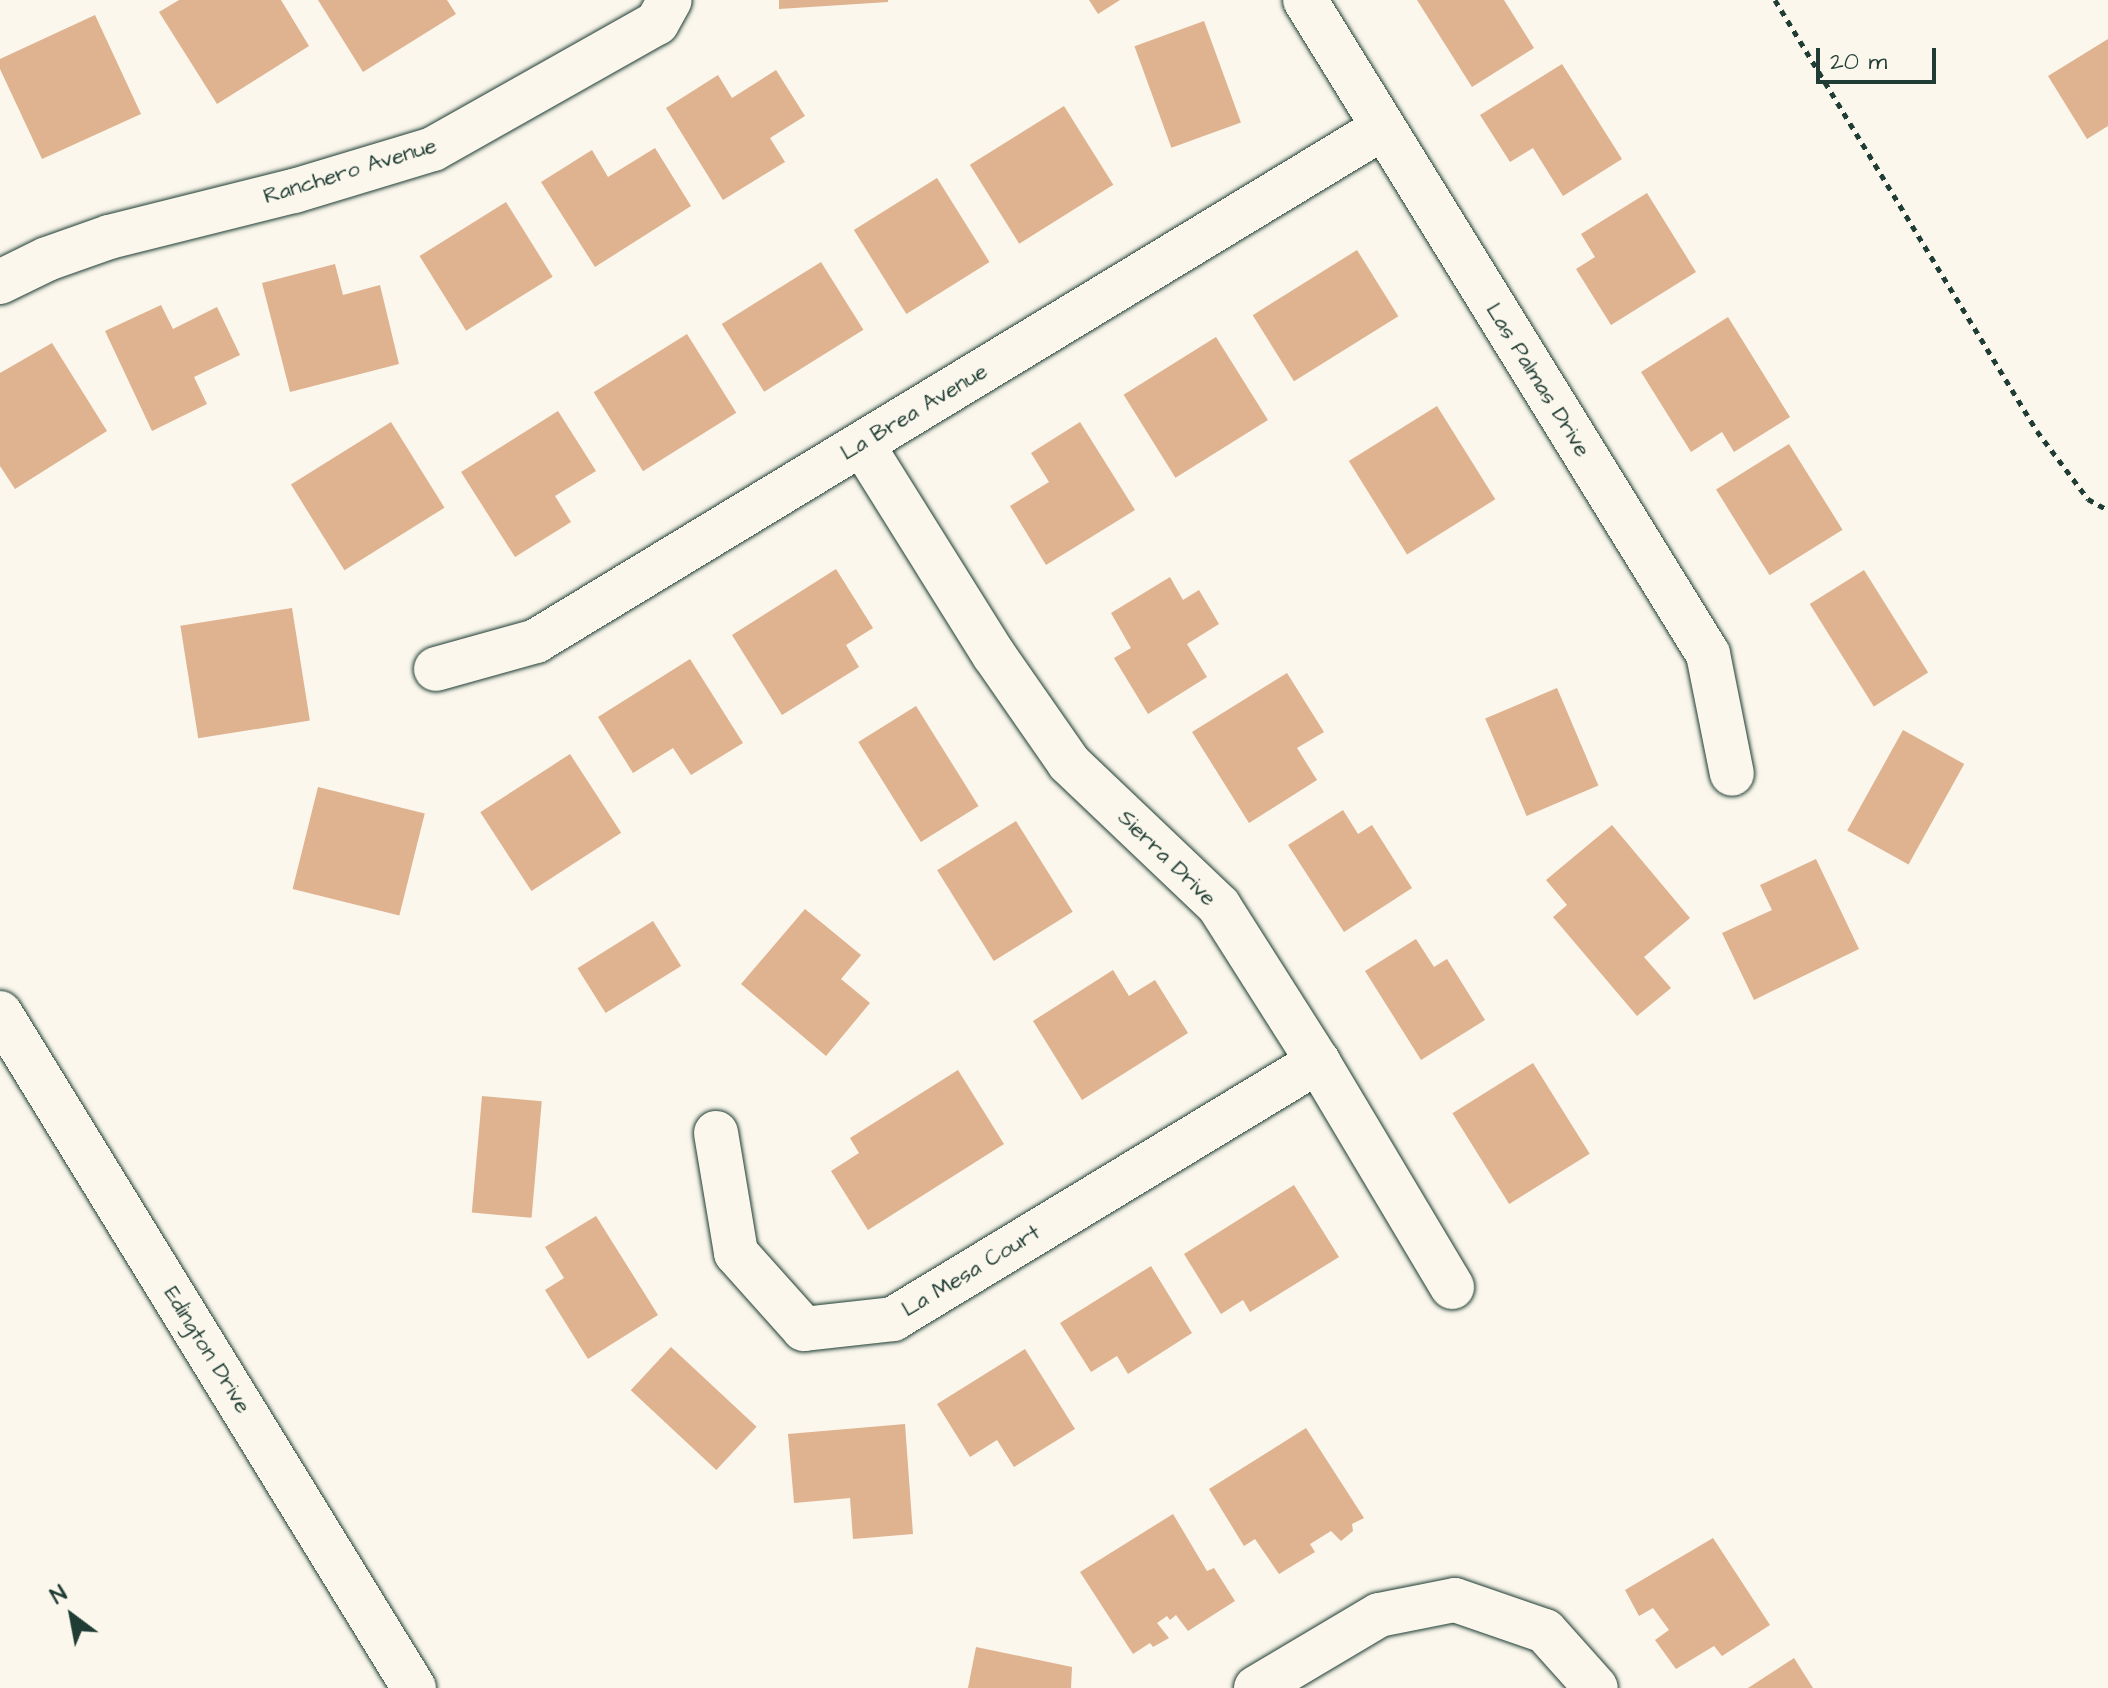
<!DOCTYPE html>
<html>
<head>
<meta charset="utf-8">
<style>
	body { margin:0 }
	#map { position:relative; width:2108px; height:1688px; overflow:hidden; background:#fbf7ec; font-family:"Architects Daughter",sans-serif }
	div>[style] { position:absolute }
	.building>* { inset:0; background:#dfb290; transform-origin:0 0 }
	.path>* { height:5px; margin-top:-2.5px; transform-origin:0; background:repeating-linear-gradient(90deg,#1f3d34 0 6px,transparent 0 12px) }
	.roads { filter:drop-shadow(0 0 2px #1f3d34) drop-shadow(0 0 2px #1f3d34) }
	.minor>* { height:44px; margin:-22px; padding:0 22px; transform-origin:22px; border-radius:22px; background:#fbf7ec }
	span { translate:-50% -50%; white-space:nowrap; text-align:center; line-height:1.15; -webkit-text-stroke:7px #fbf7ec; paint-order:stroke }
	.street-label { font-size:22px; color:#1f3d34 }
	.north { position:absolute; left:32px; top:1576px; width:80px; height:80px; -webkit-text-stroke:6px #fbf7ec; paint-order:stroke; rotate:328deg; font-size:22px; font-weight:700; line-height:32px; text-align:center; color:#1f3d34 }
	.north::after { content:''; display:block; margin:auto; width:28px; height:36px; background:#1f3d34; clip-path:polygon(50% 0,100% 100%,50% 72%,0 100%) }
	.scale { position:absolute; left:1816px; top:48px; width:120px; height:36px; box-sizing:border-box; border:4px solid #1f3d34; border-top:0; padding-left:10px; font-size:24px; line-height:28px; white-space:nowrap; color:#1f3d34; -webkit-text-stroke:6px #fbf7ec; paint-order:stroke }
</style>
</head>
<body>
<div id="map">
	<div class="building">
		<i style="clip-path:polygon(179px 0,281px 0,309px 46px,217px 104px,159px 12px)"></i>
		<i style="clip-path:polygon(318px 0,447px 0,456px 14px,363px 72px)"></i>
		<i style="clip-path:polygon(779px 0,888px 0,888px 2px,779px 9px)"></i>
		<i style="clip-path:polygon(1089px 0,1120px 0,1098px 14px)"></i>
		<i style="clip-path:polygon(1417px 0,1504px 0,1534px 48px,1472px 87px)"></i>
		<i style="clip-path:polygon(95px 15px,141px 114px,42px 159px,0 69px,0 59px)"></i>
		<i style="left:1204px;top:21px;width:108px;height:74px;rotate:70deg"></i>
		<i style="clip-path:polygon(2108px 39px,2108px 126px,2087px 139px,2048px 76px)"></i>
		<i style="clip-path:polygon(1562px 64px,1622px 159px,1563px 196px,1533px 148px,1510px 162px,1480px 115px)"></i>
		<i style="clip-path:polygon(776px 70px,805px 116px,770px 138px,785px 162px,723px 200px,666px 108px,718px 75px,732px 98px)"></i>
		<i style="left:1064px;top:106px;width:93px;height:111px;rotate:58deg"></i>
		<i style="clip-path:polygon(655px 148px,691px 206px,595px 267px,541px 182px,592px 150px,608px 177px)"></i>
		<i style="left:937px;top:178px;width:99px;height:98px;rotate:58deg"></i>
		<i style="clip-path:polygon(1647px 193px,1696px 272px,1611px 325px,1576px 269px,1595px 257px,1581px 234px)"></i>
		<i style="left:506px;top:202px;width:88px;height:102px;rotate:58deg"></i>
		<i style="left:1357px;top:250px;width:78px;height:123px;rotate:58deg"></i>
		<i style="left:821px;top:262px;width:80px;height:117px;rotate:58deg"></i>
		<i style="clip-path:polygon(335px 264px,343px 295px,380px 285px,399px 364px,290px 392px,262px 283px)"></i>
		<i style="clip-path:polygon(161px 305px,173px 329px,217px 307px,240px 355px,194px 377px,207px 404px,152px 431px,105px 331px)"></i>
		<i style="clip-path:polygon(1728px 317px,1790px 417px,1734px 452px,1722px 432px,1691px 452px,1641px 372px)"></i>
		<i style="left:687px;top:334px;width:93px;height:110px;rotate:58deg"></i>
		<i style="left:1216px;top:337px;width:98px;height:109px;rotate:58deg"></i>
		<i style="clip-path:polygon(52px 343px,107px 431px,15px 489px,0 466px,0 373px)"></i>
		<i style="left:1437px;top:406px;width:110px;height:104px;rotate:58deg"></i>
		<i style="clip-path:polygon(558px 411px,596px 471px,555px 496px,571px 522px,515px 557px,461px 472px)"></i>
		<i style="left:391px;top:422px;width:101px;height:118px;rotate:58deg"></i>
		<i style="clip-path:polygon(1080px 422px,1135px 510px,1046px 565px,1010px 506px,1049px 482px,1031px 453px)"></i>
		<i style="left:1789px;top:444px;width:101px;height:86px;rotate:58deg"></i>
		<i style="clip-path:polygon(836px 569px,873px 628px,846px 645px,859px 667px,782px 715px,732px 635px)"></i>
		<i style="left:1864px;top:570px;width:121px;height:64px;rotate:58deg"></i>
		<i style="clip-path:polygon(1170px 577px,1183px 600px,1199px 590px,1219px 624px,1187px 644px,1207px 677px,1148px 714px,1114px 658px,1131px 648px,1111px 613px)"></i>
		<i style="left:292px;top:608px;width:114px;height:113px;rotate:81deg"></i>
		<i style="clip-path:polygon(690px 659px,743px 743px,691px 775px,673px 748px,633px 773px,598px 717px)"></i>
		<i style="clip-path:polygon(1287px 673px,1324px 732px,1297px 748px,1317px 780px,1249px 823px,1192px 732px)"></i>
		<i style="left:1557px;top:688px;width:106px;height:78px;rotate:67deg"></i>
		<i style="left:916px;top:706px;width:118px;height:68px;rotate:58deg"></i>
		<i style="left:1903px;top:730px;width:70px;height:115px;rotate:29deg"></i>
		<i style="left:570px;top:754px;width:94px;height:107px;rotate:57deg"></i>
		<i style="left:318px;top:787px;width:110px;height:105px;rotate:14deg"></i>
		<i style="clip-path:polygon(1343px 810px,1358px 834px,1372px 825px,1412px 888px,1344px 932px,1288px 845px)"></i>
		<i style="left:1016px;top:821px;width:107px;height:93px;rotate:58deg"></i>
		<i style="clip-path:polygon(1612px 825px,1690px 918px,1644px 957px,1671px 988px,1637px 1016px,1553px 917px,1567px 905px,1546px 880px)"></i>
		<i style="clip-path:polygon(1816px 859px,1859px 949px,1754px 1000px,1722px 933px,1772px 910px,1760px 885px)"></i>
		<i style="clip-path:polygon(805px 909px,861px 955px,841px 979px,870px 1003px,826px 1056px,741px 984px)"></i>
		<i style="left:653px;top:921px;width:53px;height:89px;rotate:58deg"></i>
		<i style="clip-path:polygon(1416px 939px,1434px 967px,1447px 959px,1485px 1020px,1421px 1060px,1365px 971px)"></i>
		<i style="clip-path:polygon(1113px 970px,1129px 996px,1155px 980px,1188px 1033px,1082px 1100px,1033px 1021px)"></i>
		<i style="left:1533px;top:1063px;width:107px;height:95px;rotate:58deg"></i>
		<i style="clip-path:polygon(958px 1070px,1004px 1144px,868px 1230px,831px 1171px,859px 1153px,850px 1138px)"></i>
		<i style="left:482px;top:1096px;width:60px;height:117px;rotate:5deg"></i>
		<i style="clip-path:polygon(1294px 1185px,1339px 1257px,1250px 1312px,1243px 1300px,1221px 1314px,1184px 1254px)"></i>
		<i style="clip-path:polygon(596px 1216px,658px 1315px,588px 1359px,545px 1290px,564px 1278px,545px 1247px)"></i>
		<i style="clip-path:polygon(1151px 1266px,1192px 1333px,1128px 1374px,1117px 1356px,1091px 1372px,1060px 1323px)"></i>
		<i style="left:671px;top:1347px;width:117px;height:59px;rotate:43deg"></i>
		<i style="clip-path:polygon(1025px 1349px,1075px 1429px,1014px 1467px,997px 1440px,970px 1457px,937px 1404px)"></i>
		<i style="clip-path:polygon(905px 1424px,913px 1534px,853px 1539px,850px 1498px,794px 1503px,788px 1434px)"></i>
		<i style="clip-path:polygon(1306px 1428px,1364px 1518px,1352px 1524px,1353px 1531px,1341px 1541px,1331px 1531px,1310px 1544px,1315px 1552px,1279px 1574px,1255px 1539px,1244px 1546px,1209px 1489px)"></i>
		<i style="clip-path:polygon(1173px 1514px,1207px 1571px,1214px 1568px,1235px 1601px,1188px 1631px,1176px 1615px,1170px 1620px,1167px 1616px,1157px 1623px,1169px 1638px,1153px 1647px,1150px 1643px,1133px 1654px,1080px 1572px)"></i>
		<i style="clip-path:polygon(1713px 1538px,1770px 1625px,1722px 1656px,1714px 1646px,1676px 1669px,1655px 1640px,1669px 1630px,1653px 1608px,1639px 1616px,1625px 1590px)"></i>
		<i style="clip-path:polygon(976px 1647px,1072px 1667px,1071px 1688px,968px 1688px)"></i>
		<i style="clip-path:polygon(1794px 1658px,1813px 1688px,1748px 1688px)"></i>
	</div>
	<div class="path">
		<i style="left:1775px;top:0;width:504px;rotate:58.71deg"></i>
		<i style="left:2037px;top:431px;width:85px;rotate:53.1deg"></i>
		<i style="left:2088px;top:499px;width:23px;rotate:29deg"></i>
	</div>
	<div class="roads">
		<div class="minor">
			<i style="left:1305px;top:0;width:768px;rotate:58.36deg"></i>
			<i style="left:1708px;top:654px;width:122px;rotate:78.7deg"></i>
			<i style="left:0;top:282px;width:52px;rotate:-26.1deg"></i>
			<i style="left:47px;top:259px;width:66px;rotate:-19.5deg"></i>
			<i style="left:109px;top:237px;width:191px;rotate:-14deg"></i>
			<i style="left:294px;top:191px;width:145px;rotate:-16.8deg"></i>
			<i style="left:433px;top:149px;width:257px;rotate:-29.4deg"></i>
			<i style="left:657px;top:23px;width:26px;rotate:-61deg"></i>
			<i style="left:862px;top:444px;width:249px;rotate:58deg"></i>
			<i style="left:994px;top:655px;width:131px;rotate:55.2deg"></i>
			<i style="left:1069px;top:763px;width:207px;rotate:43.6deg"></i>
			<i style="left:1219px;top:906px;width:185px;rotate:57.6deg"></i>
			<i style="left:1318px;top:1062px;width:262px;rotate:59.2deg"></i>
			<i style="left:436px;top:669px;width:104px;rotate:-15.6deg"></i>
			<i style="left:536px;top:641px;width:988px;rotate:-31.21deg"></i>
			<i style="left:0;top:1013px;width:792px;rotate:58.48deg"></i>
			<i style="left:716px;top:1133px;width:122px;rotate:80.5deg"></i>
			<i style="left:736px;top:1253px;width:102px;rotate:48.2deg"></i>
			<i style="left:804px;top:1329px;width:90px;rotate:-6.4deg"></i>
			<i style="left:893px;top:1319px;width:497px;rotate:-31.2deg"></i>
			<i style="left:1256px;top:1688px;width:143px;rotate:-30.7deg"></i>
			<i style="left:1379px;top:1615px;width:77px;rotate:-11.2deg"></i>
			<i style="left:1455px;top:1600px;width:95px;rotate:19deg"></i>
			<i style="left:1545px;top:1631px;width:76px;rotate:48.2deg"></i>
		</div>
	</div>
	<div class="street-label">
		<span style="left:350px;top:171px;rotate:-17deg">Ranchero Avenue</span>
		<span style="left:1538px;top:380px;rotate:58deg">Las Palmas Drive</span>
		<span style="left:914px;top:412px;rotate:-31deg">La Brea Avenue</span>
		<span style="left:1167px;top:858px;rotate:44deg">Sierra Drive</span>
		<span style="left:971px;top:1271px;rotate:-31deg">La Mesa Court</span>
		<span style="left:207px;top:1350px;rotate:58deg">Edington Drive</span>
	</div>
	<div class="north">N</div>
	<div class="scale">20 m</div>
</div>
</body>
</html>
